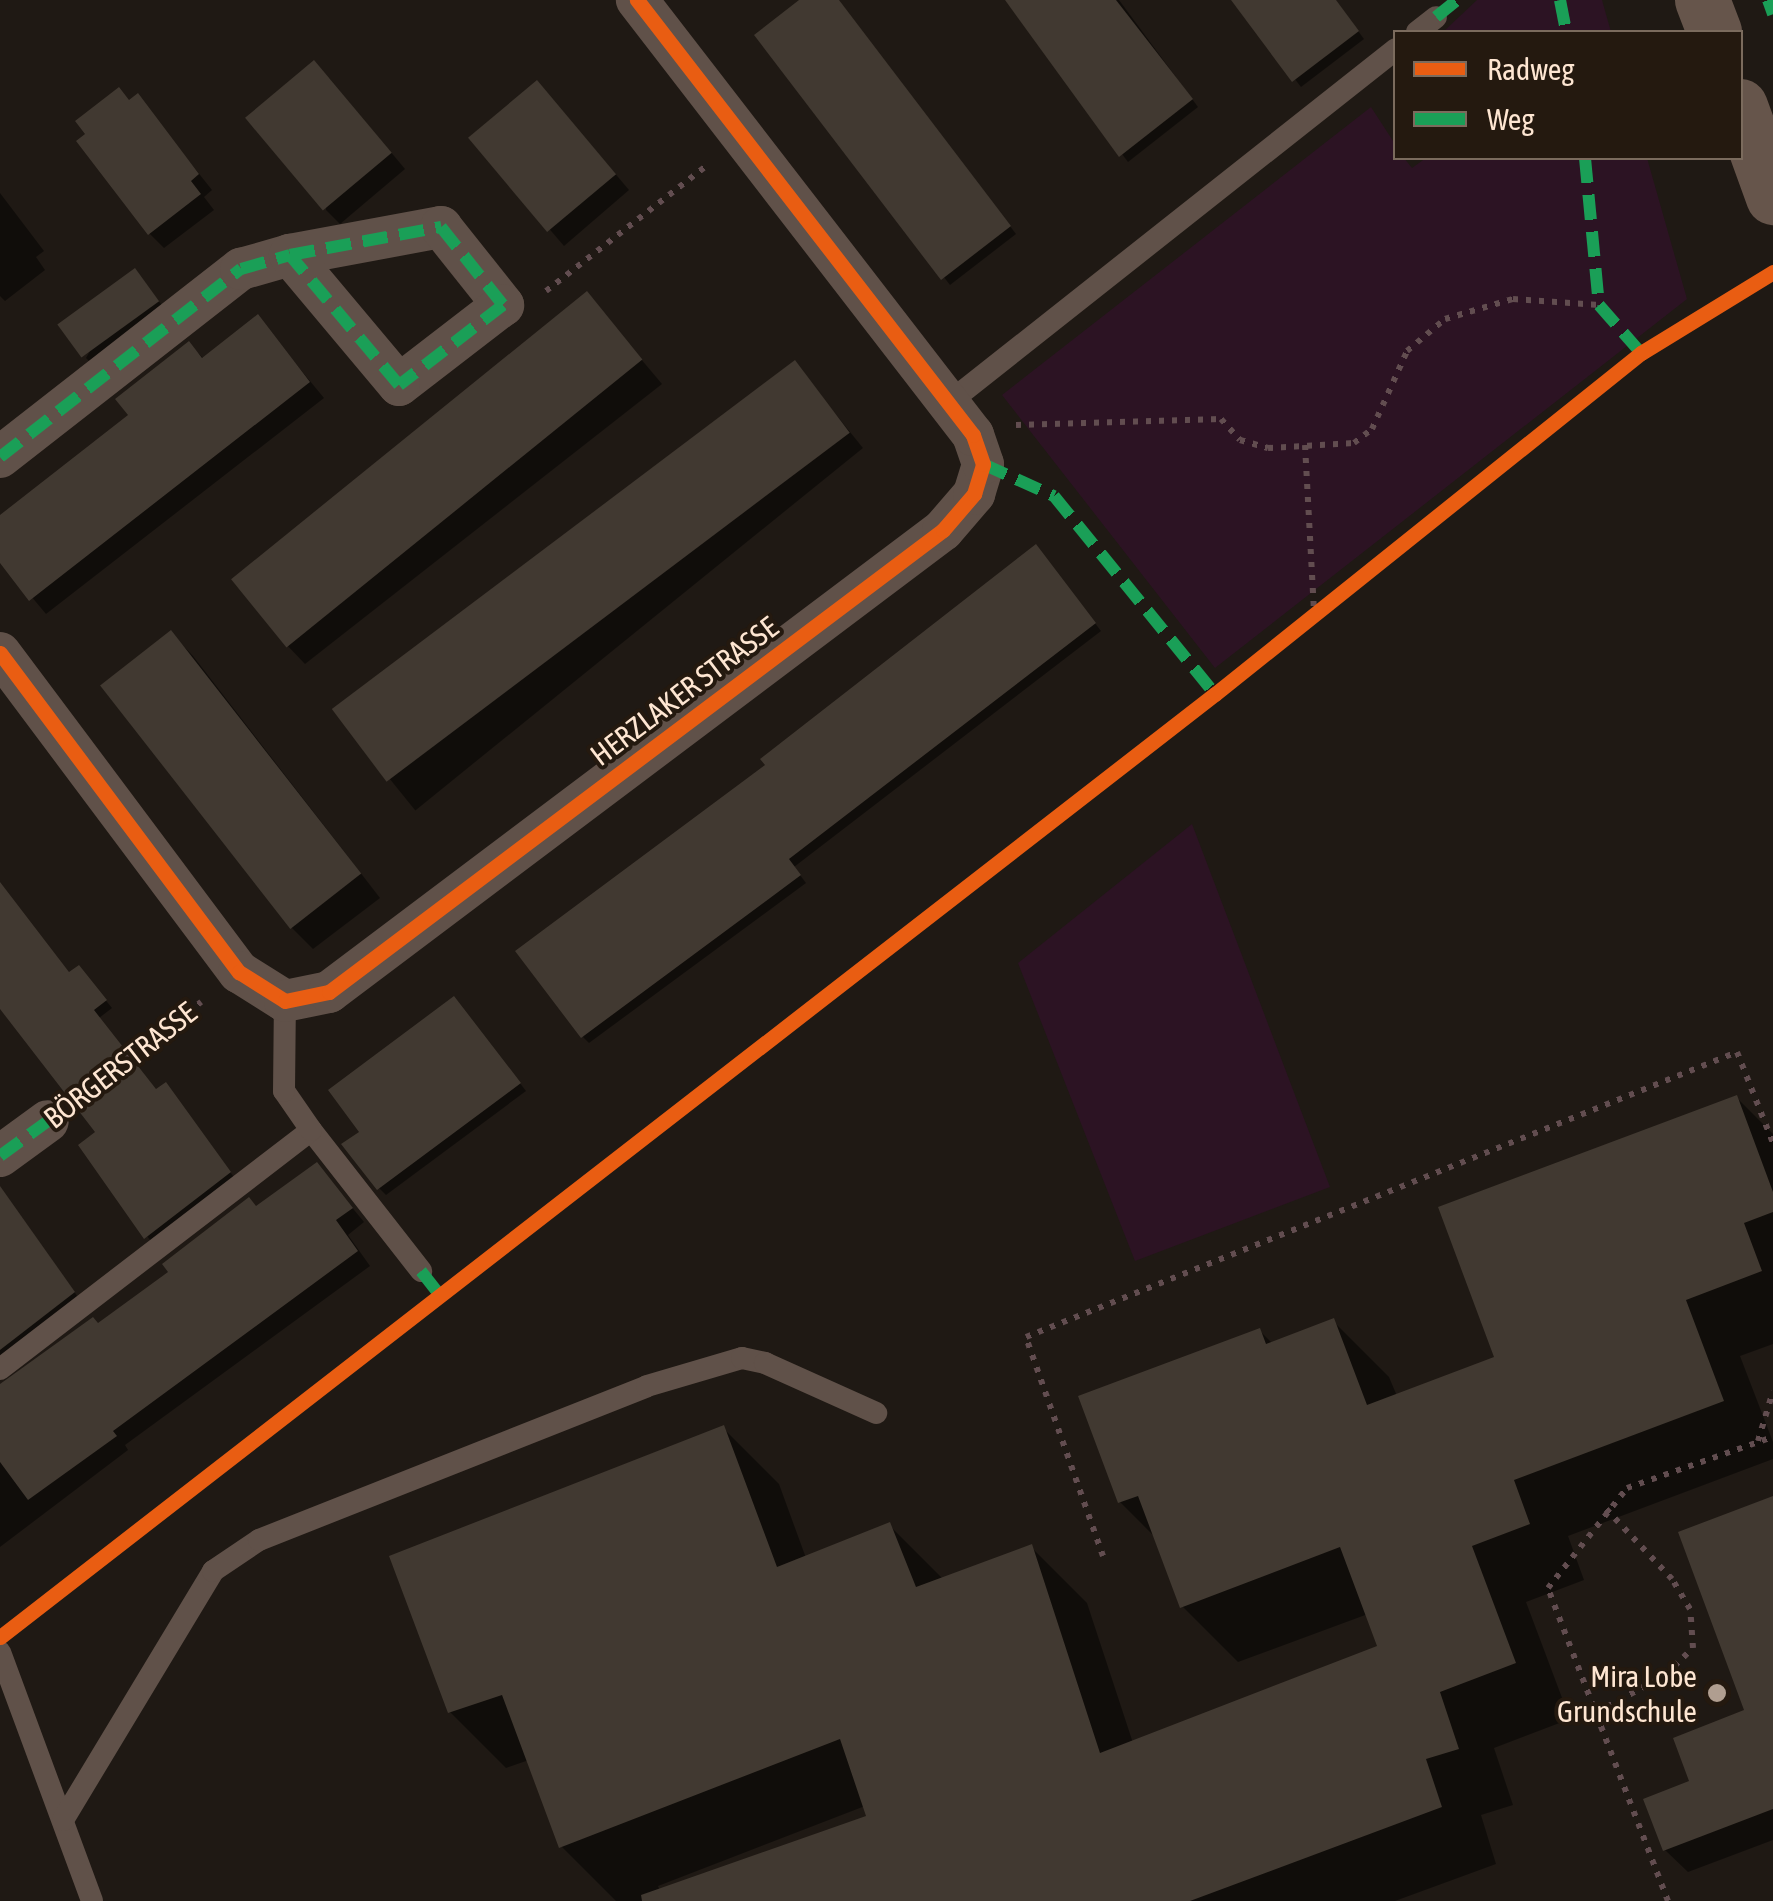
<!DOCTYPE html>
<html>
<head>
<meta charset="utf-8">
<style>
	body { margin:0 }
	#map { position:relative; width:1773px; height:1901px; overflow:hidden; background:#1f1914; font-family:"Asap Condensed",sans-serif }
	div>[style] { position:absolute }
	.green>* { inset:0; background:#2c1323 }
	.shadow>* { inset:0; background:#0007; transform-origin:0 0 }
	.building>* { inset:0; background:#413931; transform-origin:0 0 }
	.path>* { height:6px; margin-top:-3px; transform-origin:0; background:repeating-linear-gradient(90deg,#624d50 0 5px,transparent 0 13px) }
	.lane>* { height:22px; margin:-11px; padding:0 11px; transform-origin:11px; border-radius:11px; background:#605149 }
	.street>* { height:42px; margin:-21px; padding:0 21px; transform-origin:21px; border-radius:21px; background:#605149 }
	.secondary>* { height:55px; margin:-27.5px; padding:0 27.5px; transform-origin:27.5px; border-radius:27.5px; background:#66554b }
	.quiet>* { height:12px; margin-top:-6px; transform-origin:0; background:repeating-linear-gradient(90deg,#1a9f57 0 25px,transparent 0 37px) }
	.cycleway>* { height:15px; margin:-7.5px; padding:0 7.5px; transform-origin:7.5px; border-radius:7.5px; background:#e95d12 }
	.dots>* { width:28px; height:28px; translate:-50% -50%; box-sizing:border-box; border:5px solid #24190f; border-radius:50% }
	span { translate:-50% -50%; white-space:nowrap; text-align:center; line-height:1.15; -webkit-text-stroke:8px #24190f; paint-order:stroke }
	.street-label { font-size:30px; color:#fee6d2 }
	.poi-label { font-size:30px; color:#fee6d2 }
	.right { translate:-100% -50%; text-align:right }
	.legend { position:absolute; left:1393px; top:30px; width:350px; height:130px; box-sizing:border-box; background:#24190f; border:2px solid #7b6b5d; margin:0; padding:12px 18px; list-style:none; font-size:30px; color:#fee6d2 }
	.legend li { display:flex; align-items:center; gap:20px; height:50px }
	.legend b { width:50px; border:2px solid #7b6b5d }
</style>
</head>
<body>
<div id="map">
	<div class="green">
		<i style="clip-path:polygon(1477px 0,1602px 0,1611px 32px,1443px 32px)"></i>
		<i style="clip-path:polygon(1371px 107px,1395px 144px,1396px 158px,1404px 158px,1412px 168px,1426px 158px,1647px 158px,1687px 299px,1215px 668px,1002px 395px)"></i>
		<i style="clip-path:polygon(1192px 824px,1330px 1187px,1135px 1261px,1018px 963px)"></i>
	</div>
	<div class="shadow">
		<i style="clip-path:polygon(803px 0,838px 0,1016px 234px,950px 285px,758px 35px)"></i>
		<i style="clip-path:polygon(1007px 0,1119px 0,1198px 107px,1128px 162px)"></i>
		<i style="clip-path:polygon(1234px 0,1335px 0,1364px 39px,1301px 87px)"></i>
		<i style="clip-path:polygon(329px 78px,405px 169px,340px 224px,326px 210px)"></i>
		<i style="clip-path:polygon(138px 97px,212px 190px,204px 197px,214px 210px,164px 248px,149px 233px)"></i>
		<i style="clip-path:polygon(552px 99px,629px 190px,564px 246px,472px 139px)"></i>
		<i style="clip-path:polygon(0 193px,44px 251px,36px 257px,45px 270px,5px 301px,0 296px)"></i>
		<i style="clip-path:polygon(134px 272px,172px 317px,101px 373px,86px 358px)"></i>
		<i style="clip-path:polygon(587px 295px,662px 384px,305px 664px,283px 641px)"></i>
		<i style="clip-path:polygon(258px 318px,324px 398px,46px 614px,0 559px,0 518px,132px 416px,189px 344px,204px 359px)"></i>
		<i style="left:795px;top:364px;width:108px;height:576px;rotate:51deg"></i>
		<i style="clip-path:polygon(1042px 554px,1101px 631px,794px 867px,806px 883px,589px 1043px,583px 1037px,769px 766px)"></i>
		<i style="clip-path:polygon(171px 633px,193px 656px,380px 898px,313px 949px,291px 927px)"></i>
		<i style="clip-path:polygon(0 884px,70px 974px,85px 975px,112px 1008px,99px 1018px,157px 1091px,172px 1092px,236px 1180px,153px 1244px,81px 1146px,99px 1133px,0 1005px)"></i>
		<i style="clip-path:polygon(460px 1006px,526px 1091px,386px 1195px,379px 1188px,362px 1132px)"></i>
		<i style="clip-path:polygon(evenodd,1736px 1097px,1773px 1134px,1773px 1344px,1740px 1356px,1773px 1442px,1773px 1459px,1568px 1536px,1584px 1580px,1526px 1602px,1570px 1719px,1494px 1748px,1513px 1805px,1481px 1815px,1496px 1864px,1395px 1901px,616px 1901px,561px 1846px,529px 1760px,506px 1768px,450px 1712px,723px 1428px,779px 1484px,806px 1558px,889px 1525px,943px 1579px,1031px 1547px,1087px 1603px,1133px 1743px,1380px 1647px,1368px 1614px,1238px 1662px,1182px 1606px,1156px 1538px,1120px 1502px,1260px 1331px,1273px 1344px,1333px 1321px,1389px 1377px,1397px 1396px,1497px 1358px,1736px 1097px,865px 1806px,869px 1818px,660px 1891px,658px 1886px,865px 1806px)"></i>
		<i style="clip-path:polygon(317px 1165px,364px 1222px,348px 1235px,370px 1266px,125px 1445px,128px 1450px,0 1547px,0 1405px,98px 1326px)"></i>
		<i style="clip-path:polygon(20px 1215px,80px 1300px,0 1362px,0 1218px)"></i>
		<i style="clip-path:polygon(1773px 1499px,1773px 1840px,1688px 1872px,1665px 1850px,1692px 1782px,1748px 1712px)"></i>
	</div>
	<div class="building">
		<i style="clip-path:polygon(799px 0,839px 0,1011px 226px,941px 280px,754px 35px)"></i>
		<i style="clip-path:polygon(1005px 0,1116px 0,1193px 99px,1119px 157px)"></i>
		<i style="clip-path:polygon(1231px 0,1336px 0,1359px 31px,1292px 82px)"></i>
		<i style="left:314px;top:60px;width:121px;height:90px;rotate:50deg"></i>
		<i style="left:537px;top:80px;width:123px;height:90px;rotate:50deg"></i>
		<i style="clip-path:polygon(119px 87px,129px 100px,138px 93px,199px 174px,191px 181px,201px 194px,148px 235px,76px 141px,85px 134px,75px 121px)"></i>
		<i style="left:135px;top:268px;width:41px;height:96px;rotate:54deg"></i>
		<i style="left:587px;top:291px;width:88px;height:458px;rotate:51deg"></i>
		<i style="clip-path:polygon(258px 314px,310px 382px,29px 601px,0 563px,0 515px,128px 415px,115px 399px,189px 341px,202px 358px)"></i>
		<i style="left:795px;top:360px;width:91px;height:580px;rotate:53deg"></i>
		<i style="clip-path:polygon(1036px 544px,1096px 623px,789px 859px,801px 875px,581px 1038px,515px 951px,765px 765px,760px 759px)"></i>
		<i style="left:171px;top:630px;width:309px;height:90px;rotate:52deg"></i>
		<i style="clip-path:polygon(0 882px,69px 972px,79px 965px,107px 1000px,94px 1010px,156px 1089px,166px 1082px,231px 1172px,144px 1239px,78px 1145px,95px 1132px,0 1009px)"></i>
		<i style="clip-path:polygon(454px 996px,521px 1083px,377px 1190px,341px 1144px,359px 1132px,328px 1090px)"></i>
		<i style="clip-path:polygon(1737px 1095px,1773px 1192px,1773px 1212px,1744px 1223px,1762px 1271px,1686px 1300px,1724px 1401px,1514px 1480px,1530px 1524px,1472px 1546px,1516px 1663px,1440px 1692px,1459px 1749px,1426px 1759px,1442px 1807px,1190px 1901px,642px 1901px,641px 1895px,866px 1816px,840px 1739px,559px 1848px,502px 1695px,448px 1713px,389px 1556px,724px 1425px,777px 1567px,890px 1522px,916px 1587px,1032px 1544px,1100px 1753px,1377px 1646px,1340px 1547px,1180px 1608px,1138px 1496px,1118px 1503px,1078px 1396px,1260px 1328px,1266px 1344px,1334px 1318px,1367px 1405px,1494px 1357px,1438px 1207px)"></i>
		<i style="clip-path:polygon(317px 1162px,353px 1208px,336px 1220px,358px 1251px,113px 1431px,117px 1436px,28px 1500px,0 1462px,0 1384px,93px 1317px,98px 1323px,168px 1272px,162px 1264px,249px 1197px,256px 1206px)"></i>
		<i style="clip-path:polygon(0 1186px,75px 1292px,0 1350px)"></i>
		<i style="clip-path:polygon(1773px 1496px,1773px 1809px,1663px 1851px,1643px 1799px,1689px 1781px,1673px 1738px,1744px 1710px,1678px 1532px)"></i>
	</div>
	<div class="path">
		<i style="left:546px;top:291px;width:203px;rotate:-38deg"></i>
		<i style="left:1016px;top:425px;width:205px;rotate:-1.7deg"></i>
		<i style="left:1221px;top:419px;width:28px;rotate:48deg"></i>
		<i style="left:1240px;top:440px;width:29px;rotate:16deg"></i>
		<i style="left:1268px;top:448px;width:86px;rotate:-3.3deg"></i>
		<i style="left:1354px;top:443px;width:23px;rotate:-38deg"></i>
		<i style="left:1372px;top:429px;width:85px;rotate:-65.8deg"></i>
		<i style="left:1407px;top:351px;width:50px;rotate:-40.1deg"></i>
		<i style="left:1445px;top:319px;width:71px;rotate:-16.4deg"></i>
		<i style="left:1513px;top:299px;width:86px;rotate:4deg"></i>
		<i style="left:1305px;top:445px;width:167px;rotate:86.9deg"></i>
		<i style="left:85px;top:1092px;width:147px;rotate:-37.8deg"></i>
		<i style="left:1758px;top:1441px;width:52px;rotate:-73.3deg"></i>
		<i style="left:1103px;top:1556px;width:232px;rotate:-109.4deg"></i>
		<i style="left:1026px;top:1337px;width:766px;rotate:-21.84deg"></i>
		<i style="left:1737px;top:1052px;width:98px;rotate:68.4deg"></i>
		<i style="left:1596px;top:1713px;width:79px;rotate:-28.8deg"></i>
		<i style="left:1665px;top:1675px;width:39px;rotate:-44deg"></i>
		<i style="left:1693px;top:1648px;width:39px;rotate:-94deg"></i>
		<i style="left:1690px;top:1609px;width:35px;rotate:-121deg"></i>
		<i style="left:1672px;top:1579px;width:96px;rotate:-133.3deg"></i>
		<i style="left:1668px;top:1901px;width:335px;rotate:-111deg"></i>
		<i style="left:1548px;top:1588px;width:127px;rotate:-51.7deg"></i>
		<i style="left:1627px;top:1488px;width:155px;rotate:-19.3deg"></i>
	</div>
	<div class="lane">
		<i style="left:1417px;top:32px;width:24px;rotate:-38deg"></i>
		<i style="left:947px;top:404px;width:572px;rotate:-38.33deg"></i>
		<i style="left:311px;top:1130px;width:179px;rotate:52deg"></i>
		<i style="left:0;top:1369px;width:392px;rotate:-37.5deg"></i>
		<i style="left:311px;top:1130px;width:47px;rotate:-124.7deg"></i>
		<i style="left:284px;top:1091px;width:90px;rotate:-89.4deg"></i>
		<i style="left:0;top:1652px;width:265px;rotate:69.7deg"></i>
		<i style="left:63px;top:1820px;width:291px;rotate:-58.9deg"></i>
		<i style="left:213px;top:1571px;width:55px;rotate:-34deg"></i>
		<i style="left:259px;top:1540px;width:417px;rotate:-21.6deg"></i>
		<i style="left:647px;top:1386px;width:99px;rotate:-16.4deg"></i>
		<i style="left:742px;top:1358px;width:24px;rotate:12deg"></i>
		<i style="left:765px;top:1363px;width:122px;rotate:24.2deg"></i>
	</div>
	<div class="street">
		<i style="left:0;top:457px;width:306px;rotate:-38deg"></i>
		<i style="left:241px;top:269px;width:51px;rotate:-15.9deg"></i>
		<i style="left:290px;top:255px;width:154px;rotate:-10.5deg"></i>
		<i style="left:441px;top:227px;width:100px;rotate:51.5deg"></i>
		<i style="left:503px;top:305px;width:131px;rotate:142.4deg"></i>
		<i style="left:399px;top:385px;width:170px;rotate:-130deg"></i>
		<i style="left:0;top:653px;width:399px;rotate:53.2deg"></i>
		<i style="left:239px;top:972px;width:54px;rotate:32.2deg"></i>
		<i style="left:285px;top:1001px;width:45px;rotate:-11.6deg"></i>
		<i style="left:329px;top:992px;width:768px;rotate:-36.96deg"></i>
		<i style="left:943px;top:530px;width:48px;rotate:-49.3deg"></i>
		<i style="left:974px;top:494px;width:31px;rotate:-73deg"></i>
		<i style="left:983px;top:464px;width:31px;rotate:-109deg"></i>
		<i style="left:973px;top:435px;width:550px;rotate:-127.68deg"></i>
		<i style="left:0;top:1156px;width:59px;rotate:-36.1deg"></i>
	</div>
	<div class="secondary">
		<i style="left:1702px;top:0;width:34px;rotate:69deg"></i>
		<i style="left:1740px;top:106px;width:97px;rotate:70.1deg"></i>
	</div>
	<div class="quiet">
		<i style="left:1560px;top:0;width:33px;rotate:79deg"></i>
		<i style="left:1768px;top:0;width:15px;rotate:70deg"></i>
		<i style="left:1436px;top:17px;width:27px;rotate:-39deg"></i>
		<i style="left:1585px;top:158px;width:148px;rotate:84.6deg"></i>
		<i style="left:1599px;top:305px;width:64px;rotate:48.8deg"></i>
		<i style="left:0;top:457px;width:306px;rotate:-38deg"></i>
		<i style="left:241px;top:269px;width:51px;rotate:-15.9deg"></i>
		<i style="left:290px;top:255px;width:154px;rotate:-10.5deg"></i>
		<i style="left:441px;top:227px;width:100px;rotate:51.5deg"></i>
		<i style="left:503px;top:305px;width:131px;rotate:142.4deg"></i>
		<i style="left:399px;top:385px;width:170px;rotate:-130deg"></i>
		<i style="left:983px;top:464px;width:78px;rotate:24.3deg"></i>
		<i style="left:1054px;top:496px;width:255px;rotate:50.9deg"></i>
		<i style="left:0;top:1156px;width:59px;rotate:-36.1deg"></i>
		<i style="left:421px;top:1271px;width:33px;rotate:52deg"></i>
	</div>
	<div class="cycleway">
		<i style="left:0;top:653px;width:399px;rotate:53.2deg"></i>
		<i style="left:239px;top:972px;width:54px;rotate:32.2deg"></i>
		<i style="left:285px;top:1001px;width:45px;rotate:-11.6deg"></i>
		<i style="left:329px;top:992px;width:768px;rotate:-36.96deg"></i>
		<i style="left:943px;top:530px;width:48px;rotate:-49.3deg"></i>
		<i style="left:974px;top:494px;width:31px;rotate:-73deg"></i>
		<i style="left:983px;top:464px;width:31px;rotate:-109deg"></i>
		<i style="left:973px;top:435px;width:550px;rotate:-127.68deg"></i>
		<i style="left:0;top:1637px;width:1538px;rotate:-37.82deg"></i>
		<i style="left:1215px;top:694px;width:546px;rotate:-38.68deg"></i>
		<i style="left:1641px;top:353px;width:155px;rotate:-31.5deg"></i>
	</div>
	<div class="dots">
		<i style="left:1717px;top:1693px;background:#b09e90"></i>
	</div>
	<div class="street-label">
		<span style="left:684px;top:691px;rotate:-37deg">HERZLAKER STRASSE</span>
		<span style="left:120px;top:1065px;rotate:-38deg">BÖRGERSTRASSE</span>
	</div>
	<div class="poi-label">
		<span class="right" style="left:1697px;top:1693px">Mira Lobe<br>Grundschule</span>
	</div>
	<ul class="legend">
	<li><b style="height:12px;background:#e95d12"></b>Radweg</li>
	<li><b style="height:12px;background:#1a9f57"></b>Weg</li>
	</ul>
</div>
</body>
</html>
